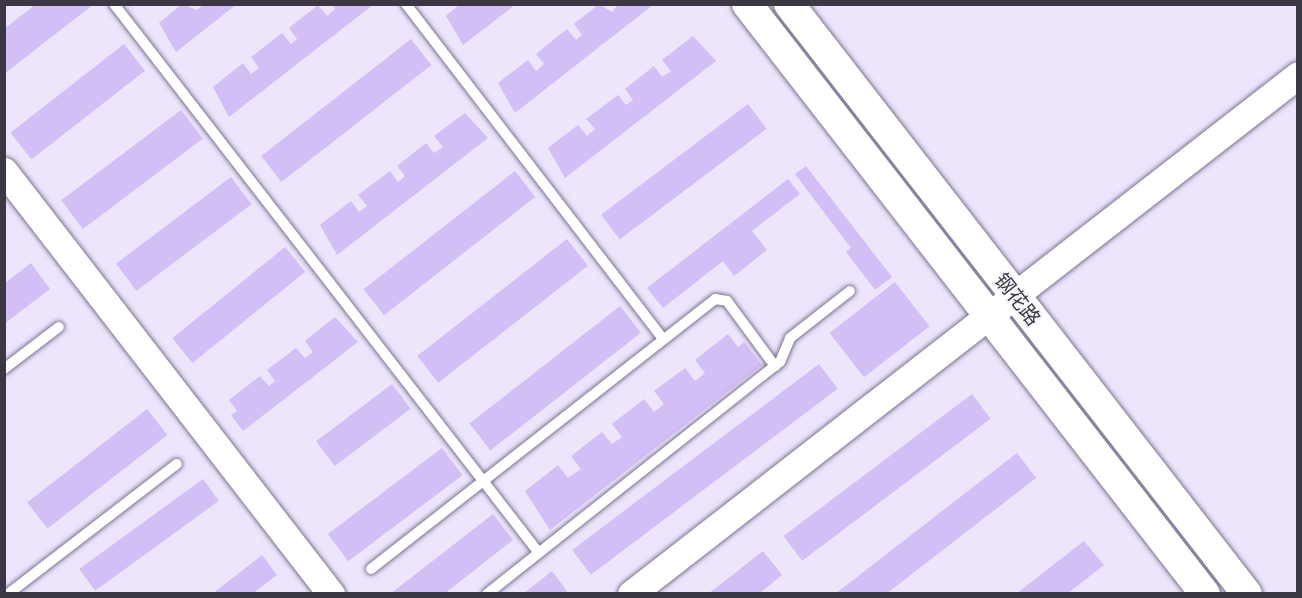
<!DOCTYPE html>
<html>
<head>
<meta charset="utf-8">
<style>
	body { margin:0 }
	#map { position:relative; width:1302px; height:598px; overflow:hidden; background:#ece5fc; font-family:"Golos Text","Noto Sans SC",sans-serif }
	div>[style] { position:absolute }
	.building>* { inset:0; background:#d2bff5; transform-origin:0 0 }
	.roads { filter:drop-shadow(0 0 2px #7d748d) drop-shadow(0 0 2px #7d748d) }
	.service>* { height:10px; margin:-5px; padding:0 5px; transform-origin:5px; border-radius:5px; background:#fff }
	.tertiary>* { height:27px; margin:-13.5px; padding:0 13.5px; transform-origin:13.5px; border-radius:13.5px; background:#fff }
	.secondary>* { height:30px; margin:-15px; padding:0 15px; transform-origin:15px; border-radius:15px; background:#fff }
	span { translate:-50% -50%; white-space:nowrap; text-align:center; line-height:1.15; -webkit-text-stroke:4.5px #f7f5fb; paint-order:stroke }
	.street-label { font-size:20px; color:#3b3843 }
	.frame { position:absolute; inset:0; border:6px solid #3b3843; pointer-events:none }
</style>
</head>
<body>
<div id="map">
	<div class="building">
		<i style="clip-path:polygon(36px 4px,94px 4px,4px 74px,4px 29px)"></i>
		<i style="clip-path:polygon(182px 4px,197px 10px,204px 4px,237px 4px,176px 52px,159px 23px)"></i>
		<i style="clip-path:polygon(332px 4px,374px 4px,229px 117px,213px 87px,243px 63px,251px 74px,259px 68px,251px 57px,282px 33px,291px 44px,297px 39px,289px 28px,318px 5px,327px 16px,335px 9px)"></i>
		<i style="clip-path:polygon(460px 4px,516px 4px,463px 45px,446px 16px)"></i>
		<i style="clip-path:polygon(599px 4px,612px 12px,619px 4px,654px 4px,515px 113px,498px 83px,528px 60px,536px 71px,544px 64px,536px 54px,567px 29px,576px 40px,582px 35px,574px 24px)"></i>
		<i style="clip-path:polygon(693px 36px,716px 61px,565px 178px,548px 148px,578px 125px,587px 136px,595px 129px,586px 119px,618px 95px,626px 105px,633px 100px,625px 89px,654px 66px,662px 77px,671px 71px,662px 60px)"></i>
		<i style="left:411px;top:39px;width:33px;height:190px;rotate:52deg"></i>
		<i style="left:124px;top:44px;width:34px;height:144px;rotate:52deg"></i>
		<i style="left:748px;top:104px;width:31px;height:184px;rotate:53deg"></i>
		<i style="left:181px;top:110px;width:36px;height:150px;rotate:53deg"></i>
		<i style="clip-path:polygon(465px 113px,488px 138px,337px 255px,320px 225px,351px 201px,359px 212px,367px 206px,358px 195px,390px 171px,398px 182px,405px 176px,397px 166px,426px 143px,434px 153px,443px 147px,434px 136px)"></i>
		<i style="clip-path:polygon(806px 166px,892px 277px,875px 290px,846px 252px,851px 248px,795px 174px)"></i>
		<i style="left:515px;top:171px;width:33px;height:192px;rotate:52deg"></i>
		<i style="left:231px;top:177px;width:34px;height:144px;rotate:53deg"></i>
		<i style="clip-path:polygon(788px 179px,800px 194px,752px 231px,767px 250px,734px 276px,723px 261px,663px 308px,647px 288px)"></i>
		<i style="left:567px;top:239px;width:34px;height:190px;rotate:52deg"></i>
		<i style="left:285px;top:247px;width:32px;height:145px;rotate:51deg"></i>
		<i style="clip-path:polygon(31px 263px,50px 289px,4px 324px,4px 284px)"></i>
		<i style="left:895px;top:282px;width:56px;height:83px;rotate:52deg"></i>
		<i style="left:620px;top:306px;width:34px;height:191px;rotate:52deg"></i>
		<i style="clip-path:polygon(335px 317px,358px 342px,243px 431px,231px 415px,237px 411px,229px 400px,260px 376px,269px 386px,275px 381px,267px 370px,296px 348px,305px 358px,313px 352px,305px 341px)"></i>
		<i style="clip-path:polygon(728px 334px,738px 347px,744px 342px,762px 365px,550px 530px,525px 491px,558px 465px,568px 478px,581px 469px,571px 456px,602px 432px,612px 444px,622px 437px,612px 424px,644px 399px,654px 412px,664px 404px,654px 391px,685px 368px,695px 381px,705px 373px,695px 360px)"></i>
		<i style="left:819px;top:364px;width:31px;height:309px;rotate:53deg"></i>
		<i style="left:392px;top:384px;width:31px;height:95px;rotate:53deg"></i>
		<i style="left:972px;top:394px;width:31px;height:236px;rotate:53deg"></i>
		<i style="left:147px;top:409px;width:33px;height:152px;rotate:52deg"></i>
		<i style="left:442px;top:448px;width:34px;height:143px;rotate:53deg"></i>
		<i style="clip-path:polygon(1017px 453px,1036px 478px,886px 594px,835px 594px)"></i>
		<i style="left:203px;top:479px;width:27px;height:153px;rotate:54deg"></i>
		<i style="clip-path:polygon(493px 514px,513px 540px,444px 594px,390px 594px)"></i>
		<i style="clip-path:polygon(1084px 541px,1104px 565px,1067px 594px,1016px 594px)"></i>
		<i style="clip-path:polygon(763px 551px,782px 575px,759px 594px,708px 594px)"></i>
		<i style="clip-path:polygon(262px 555px,277px 575px,252px 594px,212px 594px)"></i>
		<i style="clip-path:polygon(552px 571px,569px 594px,523px 594px)"></i>
	</div>
	<div class="roads">
		<div class="service">
			<i style="left:114px;top:4px;width:694px;rotate:52.26deg"></i>
			<i style="left:406px;top:4px;width:422px;rotate:52.5deg"></i>
			<i style="left:4px;top:369px;width:69px;rotate:-37.4deg"></i>
			<i style="left:371px;top:569px;width:437px;rotate:-38.1deg"></i>
			<i style="left:715px;top:299px;width:12px;rotate:9deg"></i>
			<i style="left:727px;top:301px;width:81px;rotate:53.6deg"></i>
			<i style="left:8px;top:594px;width:213px;rotate:-37.6deg"></i>
			<i style="left:487px;top:594px;width:374px;rotate:-38.4deg"></i>
			<i style="left:780px;top:362px;width:26px;rotate:-67deg"></i>
			<i style="left:790px;top:338px;width:76px;rotate:-38.1deg"></i>
		</div>
		<div class="tertiary">
			<i style="left:4px;top:171px;width:535px;rotate:52.29deg"></i>
			<i style="left:631px;top:594px;width:845px;rotate:-37.89deg"></i>
		</div>
		<div class="secondary">
			<i style="left:747px;top:4px;width:747px;rotate:52.18deg"></i>
			<i style="left:789px;top:4px;width:747px;rotate:52.18deg"></i>
		</div>
	</div>
	<div class="street-label">
		<span style="left:1018px;top:299px;rotate:52deg">钢花路</span>
	</div>
	<div class="frame"></div>
</div>
</body>
</html>
